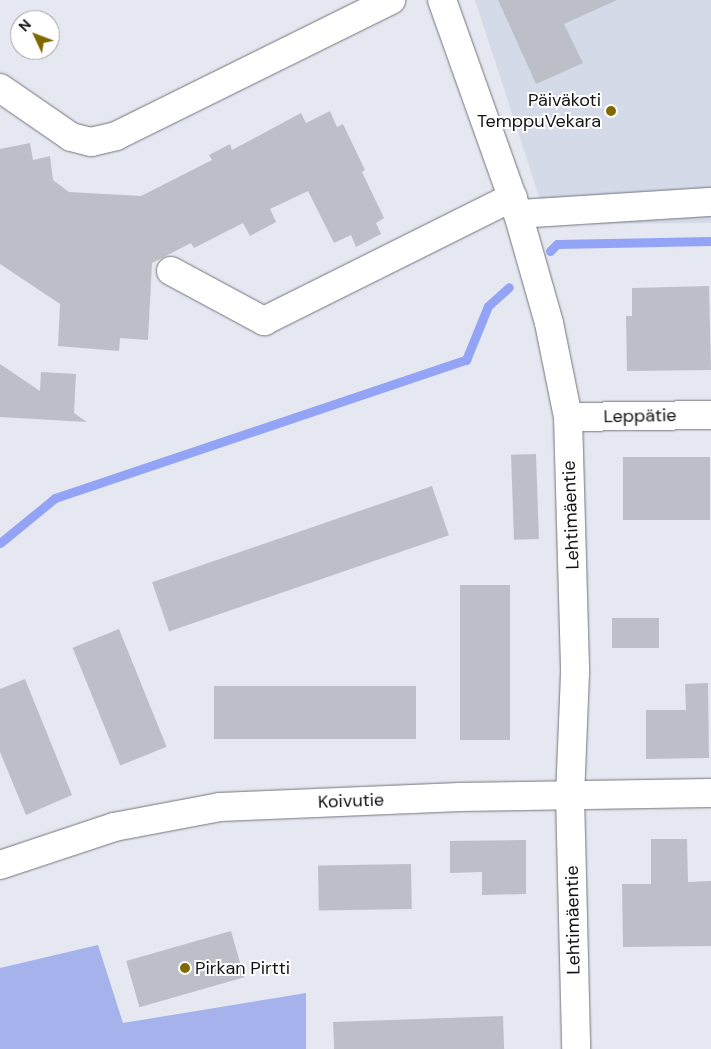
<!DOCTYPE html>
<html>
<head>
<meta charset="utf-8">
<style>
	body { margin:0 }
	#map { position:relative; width:711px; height:1049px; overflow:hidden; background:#e6e8f1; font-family:"DM Sans",sans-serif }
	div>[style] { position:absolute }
	.built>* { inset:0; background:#d5dae9 }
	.green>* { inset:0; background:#a5b2ec }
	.stream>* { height:9px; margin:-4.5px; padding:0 4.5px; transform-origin:4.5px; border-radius:4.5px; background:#93a3f5 }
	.building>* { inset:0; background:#bdbfc8; transform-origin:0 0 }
	.roads { filter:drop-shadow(0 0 1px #73757d) drop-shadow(0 0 1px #73757d) }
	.minor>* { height:28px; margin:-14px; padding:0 14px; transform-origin:14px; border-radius:14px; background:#fff }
	.dots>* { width:14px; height:14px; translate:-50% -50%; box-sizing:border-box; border:2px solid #fff; border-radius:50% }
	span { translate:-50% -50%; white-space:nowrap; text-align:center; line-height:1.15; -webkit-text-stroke:4px #fff; paint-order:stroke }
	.poi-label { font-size:18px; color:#131316 }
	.right { translate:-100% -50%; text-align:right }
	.left { translate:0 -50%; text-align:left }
	.street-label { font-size:18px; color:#131316 }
	.north { position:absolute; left:10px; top:10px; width:50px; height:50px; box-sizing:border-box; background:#fff; border:1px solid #a1a1a2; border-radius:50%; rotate:313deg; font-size:14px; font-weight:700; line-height:20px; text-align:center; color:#131316 }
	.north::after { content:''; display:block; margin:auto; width:18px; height:22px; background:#7f6900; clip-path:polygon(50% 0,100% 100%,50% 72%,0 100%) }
</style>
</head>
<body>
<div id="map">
	<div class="built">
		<i style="clip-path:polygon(475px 0,711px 0,711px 223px,548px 224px)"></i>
	</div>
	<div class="green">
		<i style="clip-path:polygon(98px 945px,123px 1023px,306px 993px,306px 1049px,0 1049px,0 968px)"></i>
	</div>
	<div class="stream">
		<i style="left:550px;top:251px;width:10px;rotate:-45deg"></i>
		<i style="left:557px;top:244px;width:154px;rotate:-1.1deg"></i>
		<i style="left:0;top:543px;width:71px;rotate:-39.3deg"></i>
		<i style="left:55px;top:498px;width:434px;rotate:-18.6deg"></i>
		<i style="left:466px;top:360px;width:58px;rotate:-67.8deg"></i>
		<i style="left:488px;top:306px;width:28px;rotate:-42deg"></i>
	</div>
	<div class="building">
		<i style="clip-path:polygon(498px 0,617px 0,564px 24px,583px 63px,536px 84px)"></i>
		<i style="clip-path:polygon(330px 111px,337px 127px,343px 124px,365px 170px,362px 172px,384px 218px,376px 223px,381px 234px,356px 247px,351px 235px,334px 243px,308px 191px,270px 209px,276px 222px,250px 236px,243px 223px,194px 248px,191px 243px,152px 263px,148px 340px,120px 338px,119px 351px,58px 346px,60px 304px,0 264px,0 149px,30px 143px,33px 160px,50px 156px,53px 180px,69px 192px,141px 196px,212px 160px,209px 155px,230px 144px,232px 150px,301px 113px,306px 123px)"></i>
		<i style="clip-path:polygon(709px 286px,711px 370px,627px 371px,626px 316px,632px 316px,632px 288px)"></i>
		<i style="clip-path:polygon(0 364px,40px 391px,41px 372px,76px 374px,74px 413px,87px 422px,0 417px)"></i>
		<i style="left:536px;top:454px;width:85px;height:25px;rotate:88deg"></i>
		<i style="left:623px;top:457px;width:87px;height:63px"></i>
		<i style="left:432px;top:486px;width:52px;height:296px;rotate:71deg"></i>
		<i style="left:460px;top:585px;width:50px;height:155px"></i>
		<i style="left:612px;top:618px;width:47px;height:30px"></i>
		<i style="left:119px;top:629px;width:127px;height:50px;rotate:68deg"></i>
		<i style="clip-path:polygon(25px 679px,72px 795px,26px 815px,0 752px,0 689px)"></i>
		<i style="clip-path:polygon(708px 683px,709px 758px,646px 759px,646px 710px,686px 710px,685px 684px)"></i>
		<i style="left:416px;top:686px;width:53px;height:202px;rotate:90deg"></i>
		<i style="clip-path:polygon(651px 839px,687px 839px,688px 882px,711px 881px,711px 946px,623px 947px,622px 884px,651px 884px)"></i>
		<i style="clip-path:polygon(526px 840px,526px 894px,482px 895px,482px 872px,450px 873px,450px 841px)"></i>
		<i style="left:411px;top:864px;width:45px;height:93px;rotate:89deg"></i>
		<i style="left:231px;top:931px;width:48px;height:109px;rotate:74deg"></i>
		<i style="left:503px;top:1016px;width:33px;height:170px;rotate:88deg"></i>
	</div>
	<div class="roads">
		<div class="minor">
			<i style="left:442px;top:0;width:227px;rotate:70.4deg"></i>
			<i style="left:518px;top:214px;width:113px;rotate:74.1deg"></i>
			<i style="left:549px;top:323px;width:96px;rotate:78.6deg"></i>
			<i style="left:568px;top:417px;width:256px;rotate:88.4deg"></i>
			<i style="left:575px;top:673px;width:122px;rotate:92.3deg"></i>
			<i style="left:570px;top:795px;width:254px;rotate:88.6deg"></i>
			<i style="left:0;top:88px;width:86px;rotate:34.6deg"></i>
			<i style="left:71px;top:137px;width:21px;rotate:14deg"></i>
			<i style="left:91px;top:142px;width:26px;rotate:-13deg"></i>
			<i style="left:116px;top:136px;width:307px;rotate:-26.3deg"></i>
			<i style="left:518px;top:214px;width:193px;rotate:-3.6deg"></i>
			<i style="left:171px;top:271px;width:106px;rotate:28.3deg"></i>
			<i style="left:264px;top:321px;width:278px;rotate:-26.5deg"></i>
			<i style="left:568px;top:417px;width:143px;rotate:-0.8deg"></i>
			<i style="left:0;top:865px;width:120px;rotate:-18.4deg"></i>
			<i style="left:114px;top:827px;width:108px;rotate:-10.7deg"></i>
			<i style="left:220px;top:807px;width:240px;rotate:-2.4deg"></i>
			<i style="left:460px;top:797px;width:251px;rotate:-0.9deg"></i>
		</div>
	</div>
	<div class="dots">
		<i style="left:611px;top:111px;background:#7f6900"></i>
		<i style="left:185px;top:968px;background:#7f6900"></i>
	</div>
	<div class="poi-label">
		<span class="right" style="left:601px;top:111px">Päiväkoti<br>TemppuVekara</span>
		<span class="left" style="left:195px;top:968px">Pirkan Pirtti</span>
	</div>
	<div class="street-label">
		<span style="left:640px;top:416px;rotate:-1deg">Leppätie</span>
		<span style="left:571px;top:515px;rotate:-92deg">Lehtimäentie</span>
		<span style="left:351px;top:801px;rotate:-2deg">Koivutie</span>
		<span style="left:573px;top:920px;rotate:-91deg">Lehtimäentie</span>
	</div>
	<div class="north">N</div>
</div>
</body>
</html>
